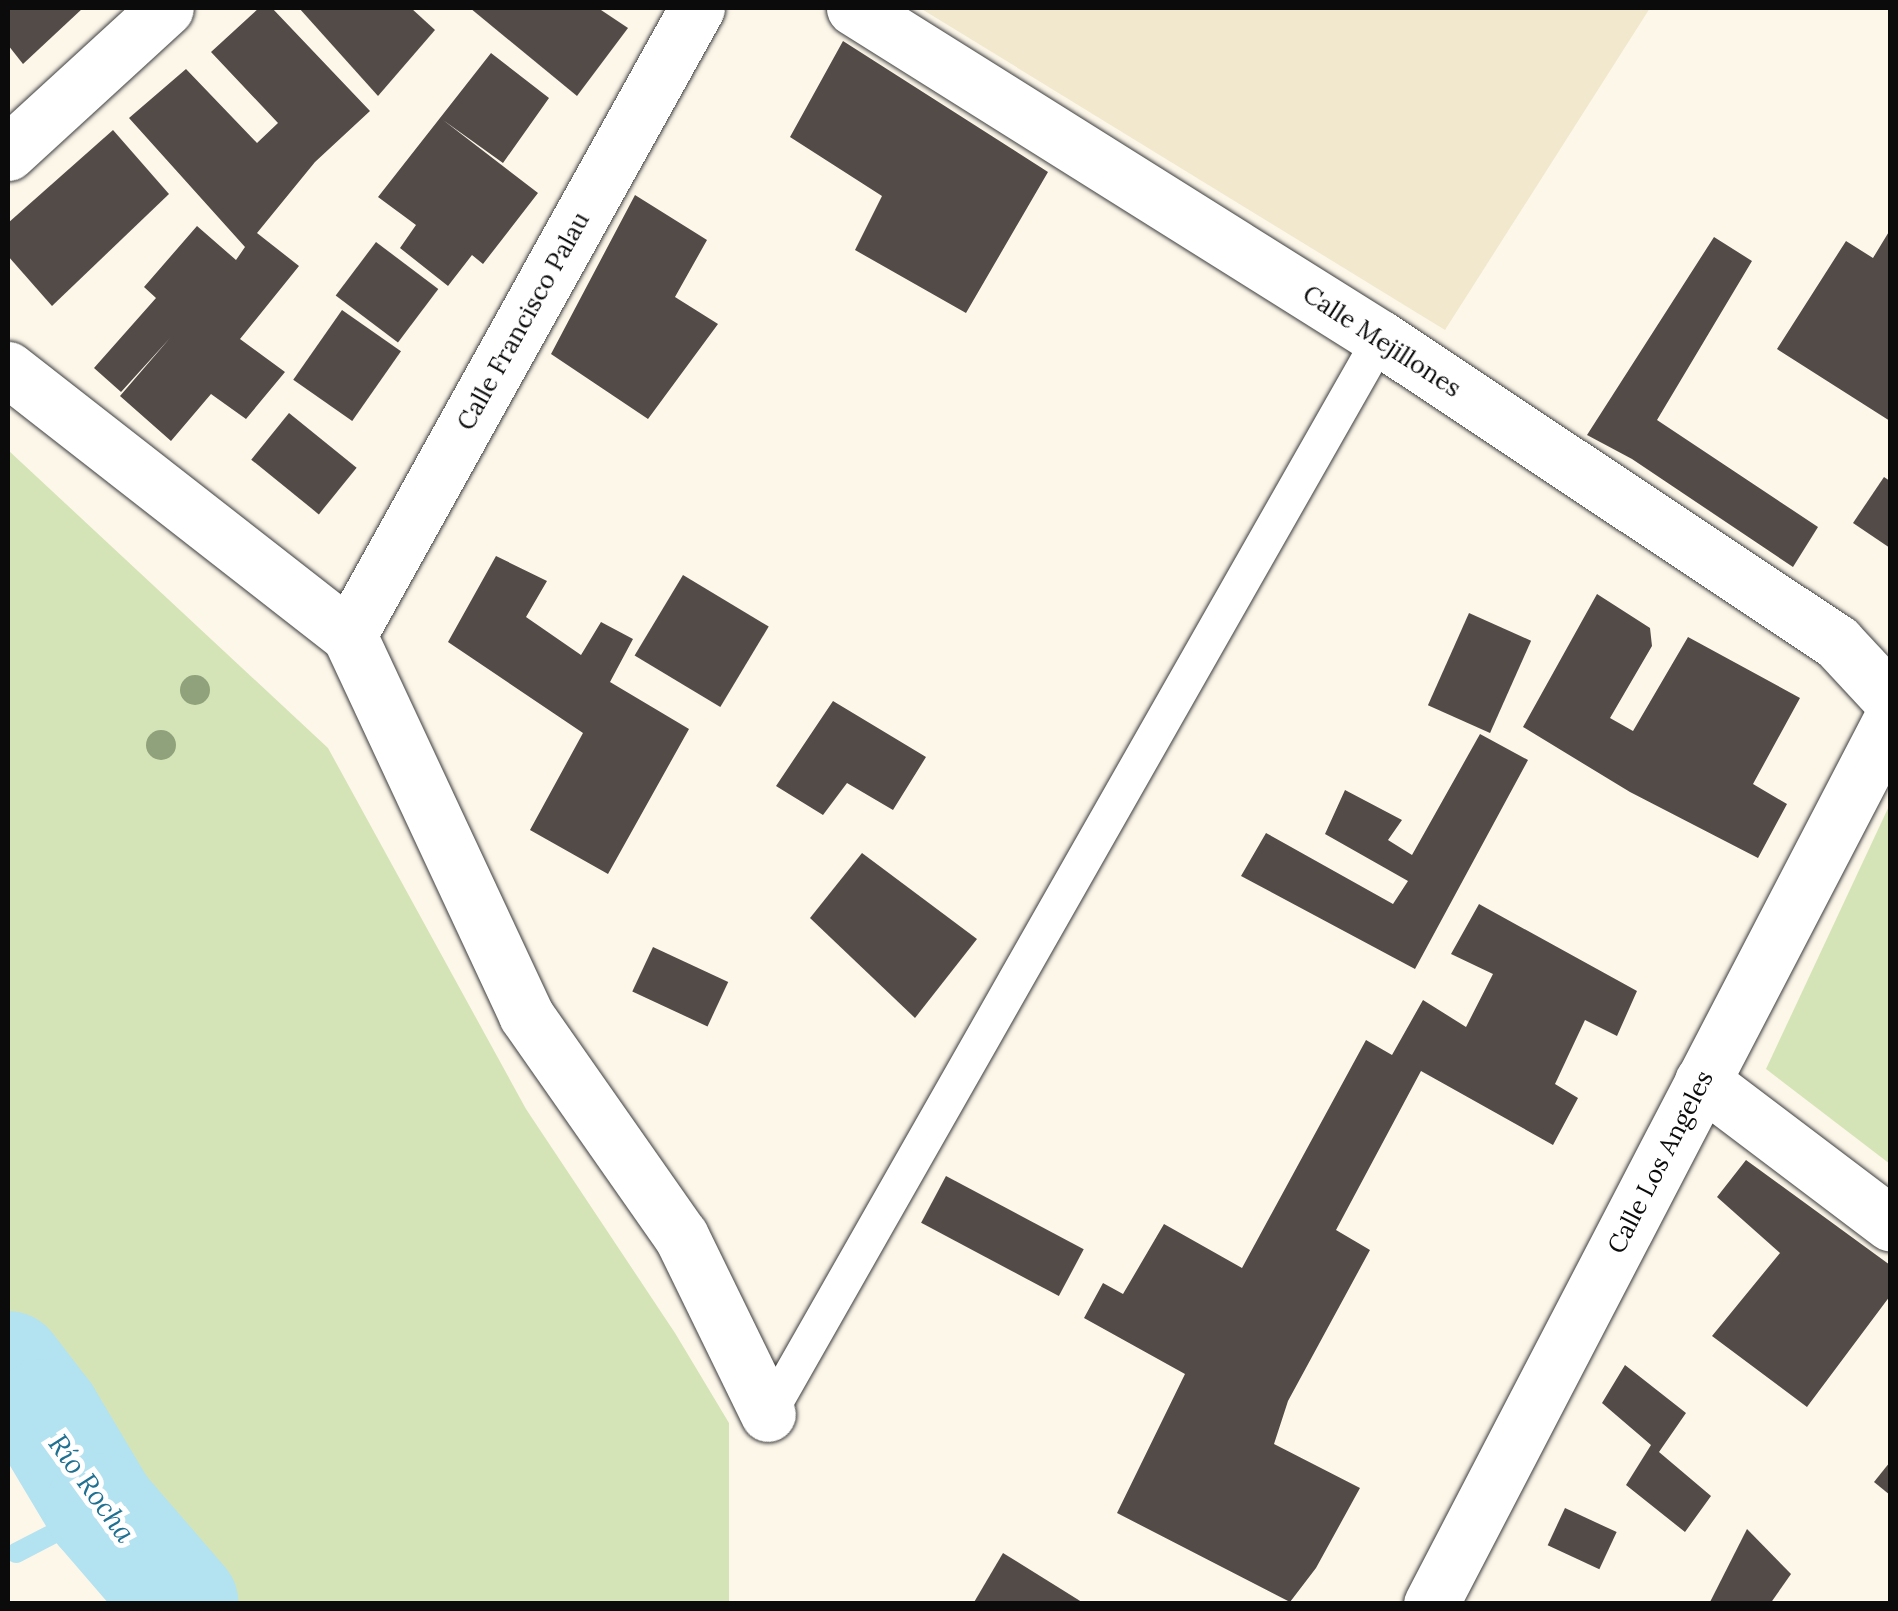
<!DOCTYPE html>
<html>
<head>
<meta charset="utf-8">
<style>
	body { margin:0 }
	#map { position:relative; width:1898px; height:1611px; overflow:hidden; background:#fdf7ea; font-family:Lora,serif }
	div>[style] { position:absolute }
	.farmland>* { inset:0; background:#f1e8cd }
	.green>* { inset:0; background:#d5e4b7 }
	.stream>* { height:20px; margin:-10px; padding:0 10px; transform-origin:10px; border-radius:10px; background:#b3e2f0 }
	.river>* { height:112px; margin:-56px; padding:0 56px; transform-origin:56px; border-radius:56px; background:#b3e2f0 }
	.building>* { inset:0; background:#524b48; transform-origin:0 0 }
	.roads { filter:drop-shadow(0 0 2px #3e3e3e) drop-shadow(0 0 2px #3e3e3e) }
	.service>* { height:35px; margin:-17.5px; padding:0 17.5px; transform-origin:17.5px; border-radius:17.5px; background:#fff }
	.minor>* { height:55px; margin:-27.5px; padding:0 27.5px; transform-origin:27.5px; border-radius:27.5px; background:#fff }
	.trees>* { width:30px; height:30px; margin:-15px; border-radius:50%; background:#90a27b }
	span { translate:-50% -50%; white-space:nowrap; text-align:center; line-height:1.15; -webkit-text-stroke:10px #fff; paint-order:stroke }
	.street-label { font-size:25px; color:#0b0b0b }
	.water-label { font-size:28px; color:#1f7091; font-style:italic }
	.frame { position:absolute; inset:0; border:10px solid #0b0b0b; pointer-events:none }
</style>
</head>
<body>
<div id="map">
	<div class="farmland">
		<i style="clip-path:polygon(920px 8px,1650px 8px,1445px 330px)"></i>
	</div>
	<div class="green">
		<i style="clip-path:polygon(8px 450px,328px 748px,526px 1109px,675px 1333px,729px 1423px,729px 1603px,224px 1603px,8px 1340px)"></i>
		<i style="clip-path:polygon(1890px 804px,1890px 1164px,1766px 1069px)"></i>
	</div>
	<div class="stream">
		<i style="left:16px;top:1553px;width:96px;rotate:-27.4deg"></i>
	</div>
	<div class="river">
		<i style="left:8px;top:1367px;width:61px;rotate:52.4deg"></i>
		<i style="left:45px;top:1415px;width:109px;rotate:59.2deg"></i>
		<i style="left:101px;top:1509px;width:125px;rotate:49.2deg"></i>
	</div>
	<div class="building">
		<i style="clip-path:polygon(8px 8px,83px 8px,23px 64px,8px 45px)"></i>
		<i style="clip-path:polygon(259px 8px,272px 8px,370px 111px,315px 162px,257px 233px,299px 266px,240px 339px,285px 372px,246px 419px,211px 394px,171px 441px,120px 396px,170px 338px,121px 392px,94px 368px,156px 298px,144px 287px,197px 226px,236px 260px,245px 247px,129px 118px,186px 69px,257px 143px,278px 123px,211px 52px)"></i>
		<i style="clip-path:polygon(299px 8px,411px 8px,435px 30px,378px 96px)"></i>
		<i style="clip-path:polygon(470px 8px,598px 8px,628px 28px,577px 96px)"></i>
		<i style="clip-path:polygon(843px 41px,1048px 172px,966px 313px,855px 250px,882px 196px,790px 137px)"></i>
		<i style="clip-path:polygon(491px 53px,549px 98px,503px 163px,443px 120px,538px 193px,483px 264px,472px 255px,448px 286px,400px 248px,416px 225px,378px 197px)"></i>
		<i style="clip-path:polygon(113px 130px,169px 194px,52px 306px,8px 256px,8px 223px)"></i>
		<i style="clip-path:polygon(635px 195px,707px 240px,675px 297px,718px 324px,648px 419px,551px 354px)"></i>
		<i style="clip-path:polygon(1890px 230px,1890px 421px,1777px 349px,1846px 241px,1873px 258px)"></i>
		<i style="clip-path:polygon(1714px 237px,1752px 261px,1657px 420px,1818px 527px,1793px 567px,1632px 459px,1587px 435px)"></i>
		<i style="left:376px;top:242px;width:78px;height:67px;rotate:37deg"></i>
		<i style="left:342px;top:310px;width:72px;height:85px;rotate:35deg"></i>
		<i style="left:289px;top:413px;width:87px;height:60px;rotate:39deg"></i>
		<i style="clip-path:polygon(1884px 477px,1890px 481px,1890px 548px,1853px 523px)"></i>
		<i style="clip-path:polygon(496px 556px,547px 581px,526px 617px,581px 655px,601px 622px,633px 639px,610px 682px,689px 729px,608px 874px,530px 830px,583px 733px,448px 642px)"></i>
		<i style="left:683px;top:575px;width:100px;height:94px;rotate:31deg"></i>
		<i style="clip-path:polygon(1597px 594px,1650px 628px,1652px 646px,1610px 718px,1633px 731px,1688px 637px,1800px 698px,1753px 784px,1787px 804px,1758px 858px,1630px 792px,1523px 727px)"></i>
		<i style="left:1469px;top:613px;width:68px;height:101px;rotate:24deg"></i>
		<i style="clip-path:polygon(833px 701px,926px 757px,893px 810px,847px 783px,823px 815px,776px 786px)"></i>
		<i style="clip-path:polygon(1480px 734px,1528px 760px,1415px 969px,1241px 876px,1266px 833px,1393px 904px,1408px 881px,1325px 834px,1345px 790px,1402px 820px,1388px 840px,1412px 855px)"></i>
		<i style="clip-path:polygon(862px 853px,977px 939px,915px 1018px,810px 918px)"></i>
		<i style="clip-path:polygon(1479px 904px,1637px 991px,1617px 1036px,1585px 1020px,1555px 1084px,1578px 1098px,1553px 1145px,1421px 1071px,1336px 1230px,1370px 1250px,1288px 1401px,1274px 1444px,1360px 1488px,1316px 1568px,1290px 1602px,1117px 1513px,1185px 1374px,1084px 1318px,1103px 1283px,1123px 1294px,1164px 1224px,1242px 1268px,1366px 1040px,1392px 1055px,1423px 1000px,1466px 1027px,1493px 974px,1451px 954px)"></i>
		<i style="left:653px;top:947px;width:83px;height:49px;rotate:25deg"></i>
		<i style="clip-path:polygon(1746px 1160px,1890px 1265px,1890px 1296px,1807px 1407px,1712px 1336px,1780px 1253px,1717px 1197px)"></i>
		<i style="left:946px;top:1176px;width:156px;height:53px;rotate:28deg"></i>
		<i style="clip-path:polygon(1625px 1365px,1686px 1413px,1659px 1452px,1711px 1496px,1685px 1532px,1626px 1485px,1651px 1445px,1602px 1403px)"></i>
		<i style="clip-path:polygon(1890px 1462px,1890px 1495px,1874px 1482px)"></i>
		<i style="left:1565px;top:1508px;width:57px;height:41px;rotate:25deg"></i>
		<i style="clip-path:polygon(1747px 1529px,1791px 1574px,1770px 1604px,1709px 1604px)"></i>
		<i style="clip-path:polygon(1003px 1553px,1085px 1604px,973px 1604px)"></i>
	</div>
	<div class="roads">
		<div class="service">
			<i style="left:768px;top:1414px;width:1238px;rotate:-60.37deg"></i>
		</div>
		<div class="minor">
			<i style="left:854px;top:8px;width:621px;rotate:32.1deg"></i>
			<i style="left:1380px;top:338px;width:549px;rotate:33.63deg"></i>
			<i style="left:1837px;top:642px;width:78px;rotate:47.1deg"></i>
			<i style="left:8px;top:153px;width:214px;rotate:-42.5deg"></i>
			<i style="left:8px;top:369px;width:432px;rotate:38deg"></i>
			<i style="left:349px;top:635px;width:419px;rotate:65deg"></i>
			<i style="left:526px;top:1015px;width:270px;rotate:55deg"></i>
			<i style="left:681px;top:1236px;width:198px;rotate:64deg"></i>
			<i style="left:349px;top:635px;width:717px;rotate:-60.97deg"></i>
			<i style="left:1702px;top:1081px;width:236px;rotate:37.1deg"></i>
			<i style="left:1431px;top:1604px;width:995px;rotate:-62.53deg"></i>
		</div>
	</div>
	<div class="trees">
		<i style="left:195px;top:690px"></i>
		<i style="left:161px;top:745px"></i>
	</div>
	<div class="street-label">
		<span style="left:523px;top:321px;rotate:-61deg">Calle Francisco Palau</span>
		<span style="left:1382px;top:341px;rotate:33deg">Calle Mejillones</span>
		<span style="left:1660px;top:1162px;rotate:-63deg">Calle Los Angeles</span>
	</div>
	<div class="water-label">
		<span style="left:92px;top:1488px;rotate:54deg">Río Rocha</span>
	</div>
	<div class="frame"></div>
</div>
</body>
</html>
